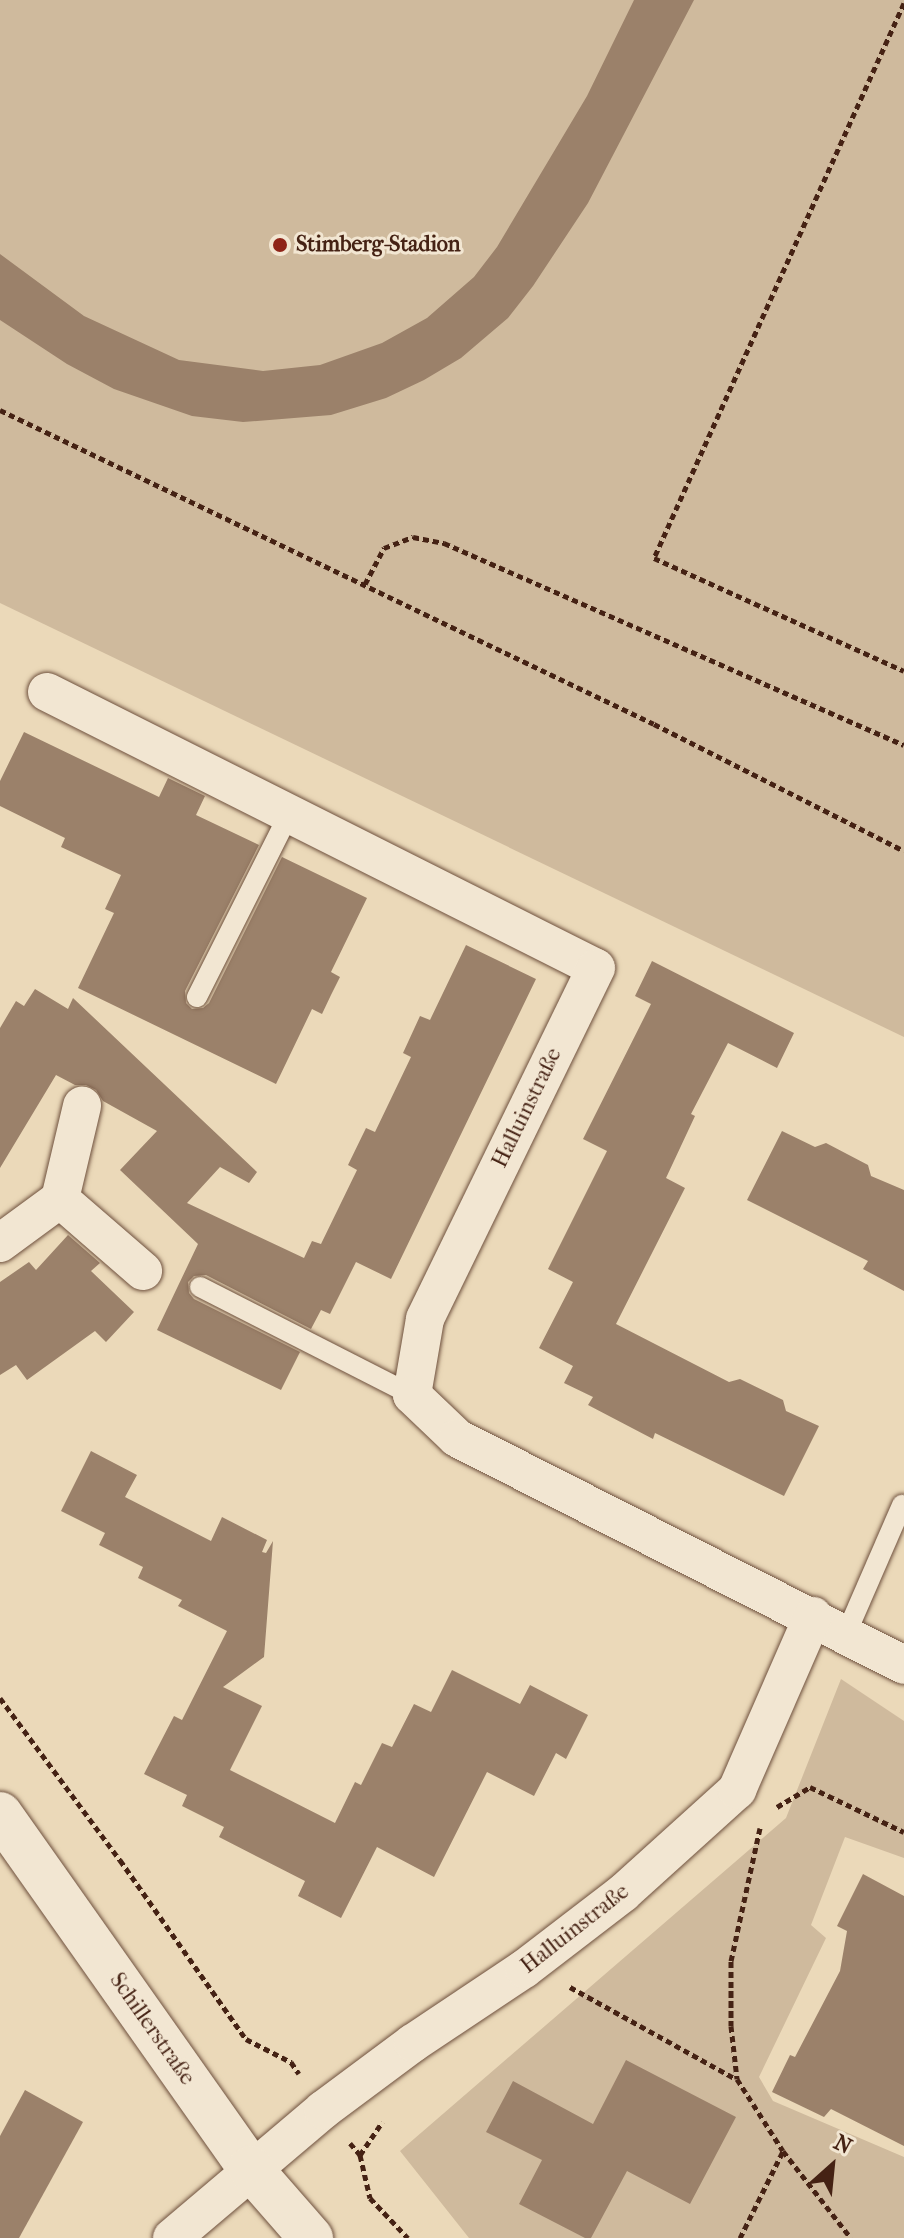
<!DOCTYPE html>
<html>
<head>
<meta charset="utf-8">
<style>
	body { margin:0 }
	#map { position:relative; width:904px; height:2238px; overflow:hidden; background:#ebd9b9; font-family:"IM FELL French Canon",serif }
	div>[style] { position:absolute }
	.green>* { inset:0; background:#cfba9d }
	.building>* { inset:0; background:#9b816a }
	.path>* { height:5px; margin-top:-2.5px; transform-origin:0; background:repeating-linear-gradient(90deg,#452214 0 6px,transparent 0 10px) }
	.roads { filter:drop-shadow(0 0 2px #6e503d) drop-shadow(0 0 2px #6e503d) }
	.service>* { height:20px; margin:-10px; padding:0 10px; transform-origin:10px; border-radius:10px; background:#f2e6d2 }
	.minor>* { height:38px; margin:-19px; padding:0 19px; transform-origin:19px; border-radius:19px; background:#f2e6d2 }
	.secondary>* { height:44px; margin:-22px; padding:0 22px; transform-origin:22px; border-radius:22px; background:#f2e6d2 }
	.dots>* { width:22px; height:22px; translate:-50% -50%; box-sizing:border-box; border:4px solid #f2e6d2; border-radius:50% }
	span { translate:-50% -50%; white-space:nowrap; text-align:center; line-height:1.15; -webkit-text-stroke:6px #f2e6d2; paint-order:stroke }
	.poi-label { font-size:22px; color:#452214; font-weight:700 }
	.left { translate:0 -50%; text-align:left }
	.street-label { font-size:22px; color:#452214 }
	.north { position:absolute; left:792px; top:2126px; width:80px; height:80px; -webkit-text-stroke:6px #f2e6d2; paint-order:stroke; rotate:27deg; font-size:22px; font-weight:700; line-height:32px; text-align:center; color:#452214 }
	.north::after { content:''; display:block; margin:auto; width:28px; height:36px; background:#452214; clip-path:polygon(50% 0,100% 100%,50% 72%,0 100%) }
</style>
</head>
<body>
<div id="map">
	<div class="green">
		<i style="clip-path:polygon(0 0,904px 0,904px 1037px,0 603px)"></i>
		<i style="clip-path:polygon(841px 1679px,904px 1721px,904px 1858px,845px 1837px,811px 1925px,826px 1938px,759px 2077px,773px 2101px,904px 2157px,904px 2238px,469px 2238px,400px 2151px,786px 1818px)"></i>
	</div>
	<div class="building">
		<i style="clip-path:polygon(634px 0,694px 0,588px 203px,533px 286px,508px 318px,461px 358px,424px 380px,386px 398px,331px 415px,243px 422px,192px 416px,114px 389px,67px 364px,0 320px,0 254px,84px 316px,179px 360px,263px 371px,320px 365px,382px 343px,427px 318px,474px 277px,497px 247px,587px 96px)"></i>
		<i style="clip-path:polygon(24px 732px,159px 797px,168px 778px,205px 796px,196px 815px,259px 845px,185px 991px,186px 1003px,192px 1009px,203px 1008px,209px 1003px,282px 857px,367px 898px,331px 972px,340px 977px,331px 995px,322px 1014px,312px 1009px,276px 1084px,78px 988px,114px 913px,105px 909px,121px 875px,61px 847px,65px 838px,0 806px,0 781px)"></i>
		<i style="clip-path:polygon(466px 945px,536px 979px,391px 1279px,356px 1262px,330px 1314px,321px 1310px,311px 1329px,206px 1275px,194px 1276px,188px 1282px,189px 1293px,194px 1299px,300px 1352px,281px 1390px,157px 1330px,198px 1244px,120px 1170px,157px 1131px,103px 1101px,96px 1090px,86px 1085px,75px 1085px,56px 1075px,0 1168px,0 1028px,16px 1001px,24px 1006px,35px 989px,68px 1009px,73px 998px,257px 1172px,249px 1183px,220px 1167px,187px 1203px,304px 1258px,312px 1241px,321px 1244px,357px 1170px,348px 1165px,366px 1128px,375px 1132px,411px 1057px,403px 1053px,420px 1016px,430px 1020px)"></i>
		<i style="clip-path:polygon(652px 961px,794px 1033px,777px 1068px,728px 1043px,691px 1114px,695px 1116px,666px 1178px,685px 1188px,616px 1324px,729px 1382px,740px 1379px,783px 1400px,786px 1411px,819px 1426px,784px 1496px,655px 1433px,653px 1439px,588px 1405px,593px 1397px,564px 1383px,573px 1366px,539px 1348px,573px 1282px,548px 1269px,607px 1151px,583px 1139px,651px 1004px,635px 996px)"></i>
		<i style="clip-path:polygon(782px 1131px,815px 1147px,826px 1143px,868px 1165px,871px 1176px,904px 1190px,904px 1291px,863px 1269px,868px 1261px,747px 1200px)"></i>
		<i style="clip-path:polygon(68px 1235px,100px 1263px,91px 1271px,134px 1312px,106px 1342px,95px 1331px,27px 1380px,16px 1365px,0 1375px,0 1282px,29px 1262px,36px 1270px)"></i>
		<i style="clip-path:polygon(91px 1451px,137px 1475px,125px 1497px,211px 1541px,222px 1517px,267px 1540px,262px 1552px,266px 1553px,273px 1541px,264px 1657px,223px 1687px,262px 1706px,230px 1770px,335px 1823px,355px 1782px,361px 1785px,382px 1743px,392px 1747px,414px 1704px,431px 1712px,452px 1670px,520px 1704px,530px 1685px,588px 1715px,566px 1759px,556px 1753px,534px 1796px,487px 1772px,434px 1877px,377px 1847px,341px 1918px,298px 1896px,305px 1881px,219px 1837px,224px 1827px,182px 1806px,187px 1795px,144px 1774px,174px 1716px,182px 1720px,227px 1631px,178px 1606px,182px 1600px,138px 1578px,143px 1567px,99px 1545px,105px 1533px,61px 1511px)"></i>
		<i style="clip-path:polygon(863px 1874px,904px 1896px,904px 2146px,831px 2109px,824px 2117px,772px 2092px,790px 2055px,795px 2057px,840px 1971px,847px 1931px,837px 1926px)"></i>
		<i style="clip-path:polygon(626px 2060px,736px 2117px,690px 2204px,627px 2171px,591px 2238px,585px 2238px,519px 2204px,542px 2160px,486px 2132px,513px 2081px,593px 2124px)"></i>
		<i style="clip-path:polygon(25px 2090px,83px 2122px,19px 2238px,0 2238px,0 2136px)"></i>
	</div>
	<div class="path">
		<i style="left:904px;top:3px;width:609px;rotate:114.25deg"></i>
		<i style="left:654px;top:558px;width:274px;rotate:24.3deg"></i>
		<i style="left:0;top:410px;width:725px;rotate:25.65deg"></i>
		<i style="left:654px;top:724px;width:280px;rotate:26.9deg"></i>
		<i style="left:365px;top:584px;width:41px;rotate:-62.2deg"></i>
		<i style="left:384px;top:548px;width:31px;rotate:-21deg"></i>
		<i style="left:413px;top:537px;width:32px;rotate:11deg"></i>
		<i style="left:444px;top:543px;width:502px;rotate:23.71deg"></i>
		<i style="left:0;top:1698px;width:202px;rotate:53.5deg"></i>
		<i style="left:120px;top:1860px;width:219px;rotate:54.9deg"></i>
		<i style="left:246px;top:2039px;width:51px;rotate:27.1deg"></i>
		<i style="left:291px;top:2062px;width:14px;rotate:56deg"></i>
		<i style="left:777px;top:1807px;width:39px;rotate:-31deg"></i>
		<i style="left:810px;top:1787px;width:104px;rotate:25.6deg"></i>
		<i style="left:760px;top:1828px;width:136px;rotate:102.3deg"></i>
		<i style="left:731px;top:1961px;width:65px;rotate:90deg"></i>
		<i style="left:731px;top:2026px;width:53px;rotate:83.5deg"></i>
		<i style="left:737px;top:2079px;width:85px;rotate:57.4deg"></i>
		<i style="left:783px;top:2151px;width:110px;rotate:52deg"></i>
		<i style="left:570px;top:1987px;width:190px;rotate:29deg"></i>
		<i style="left:350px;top:2143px;width:16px;rotate:50deg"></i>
		<i style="left:360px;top:2155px;width:44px;rotate:76.9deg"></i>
		<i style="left:370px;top:2198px;width:55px;rotate:46.5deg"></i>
		<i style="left:360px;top:2155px;width:40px;rotate:-56deg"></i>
		<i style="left:740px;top:2238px;width:97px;rotate:-63.7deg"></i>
	</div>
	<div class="roads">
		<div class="service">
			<i style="left:197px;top:997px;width:205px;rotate:-63.3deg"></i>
			<i style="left:200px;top:1287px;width:238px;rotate:27deg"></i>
			<i style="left:846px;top:1634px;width:141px;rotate:-66.5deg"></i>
		</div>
		<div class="minor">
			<i style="left:47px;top:692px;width:614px;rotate:26.69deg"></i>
			<i style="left:596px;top:968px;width:390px;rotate:116deg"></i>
			<i style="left:425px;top:1319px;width:77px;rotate:99.7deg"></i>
			<i style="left:412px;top:1395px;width:62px;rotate:43.7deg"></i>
			<i style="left:457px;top:1438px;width:501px;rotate:26.92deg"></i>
			<i style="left:60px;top:1199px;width:96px;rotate:-76.7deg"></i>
			<i style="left:0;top:1243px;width:74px;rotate:-36.3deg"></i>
			<i style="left:60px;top:1199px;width:110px;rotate:40.9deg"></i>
			<i style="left:172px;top:2238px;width:198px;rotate:-40.3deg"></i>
			<i style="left:323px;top:2110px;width:112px;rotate:-36.7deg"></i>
			<i style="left:413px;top:2043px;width:133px;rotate:-33.7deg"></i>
			<i style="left:524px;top:1969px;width:125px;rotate:-37.5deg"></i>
			<i style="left:623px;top:1893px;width:154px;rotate:-42.1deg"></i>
			<i style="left:737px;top:1790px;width:190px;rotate:-66.4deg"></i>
		</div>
		<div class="secondary">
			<i style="left:0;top:1814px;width:433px;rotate:54.8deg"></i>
			<i style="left:250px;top:2168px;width:93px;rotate:48.9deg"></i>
		</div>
	</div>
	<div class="dots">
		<i style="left:280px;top:245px;background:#8f2418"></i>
	</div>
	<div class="poi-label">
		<span class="left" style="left:296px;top:245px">Stimberg-Stadion</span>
	</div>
	<div class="street-label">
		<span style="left:527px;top:1108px;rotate:-64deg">Halluinstraße</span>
		<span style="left:575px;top:1929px;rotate:-38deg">Halluinstraße</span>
		<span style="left:152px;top:2029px;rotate:55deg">Schillerstraße</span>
	</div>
	<div class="north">N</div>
</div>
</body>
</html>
